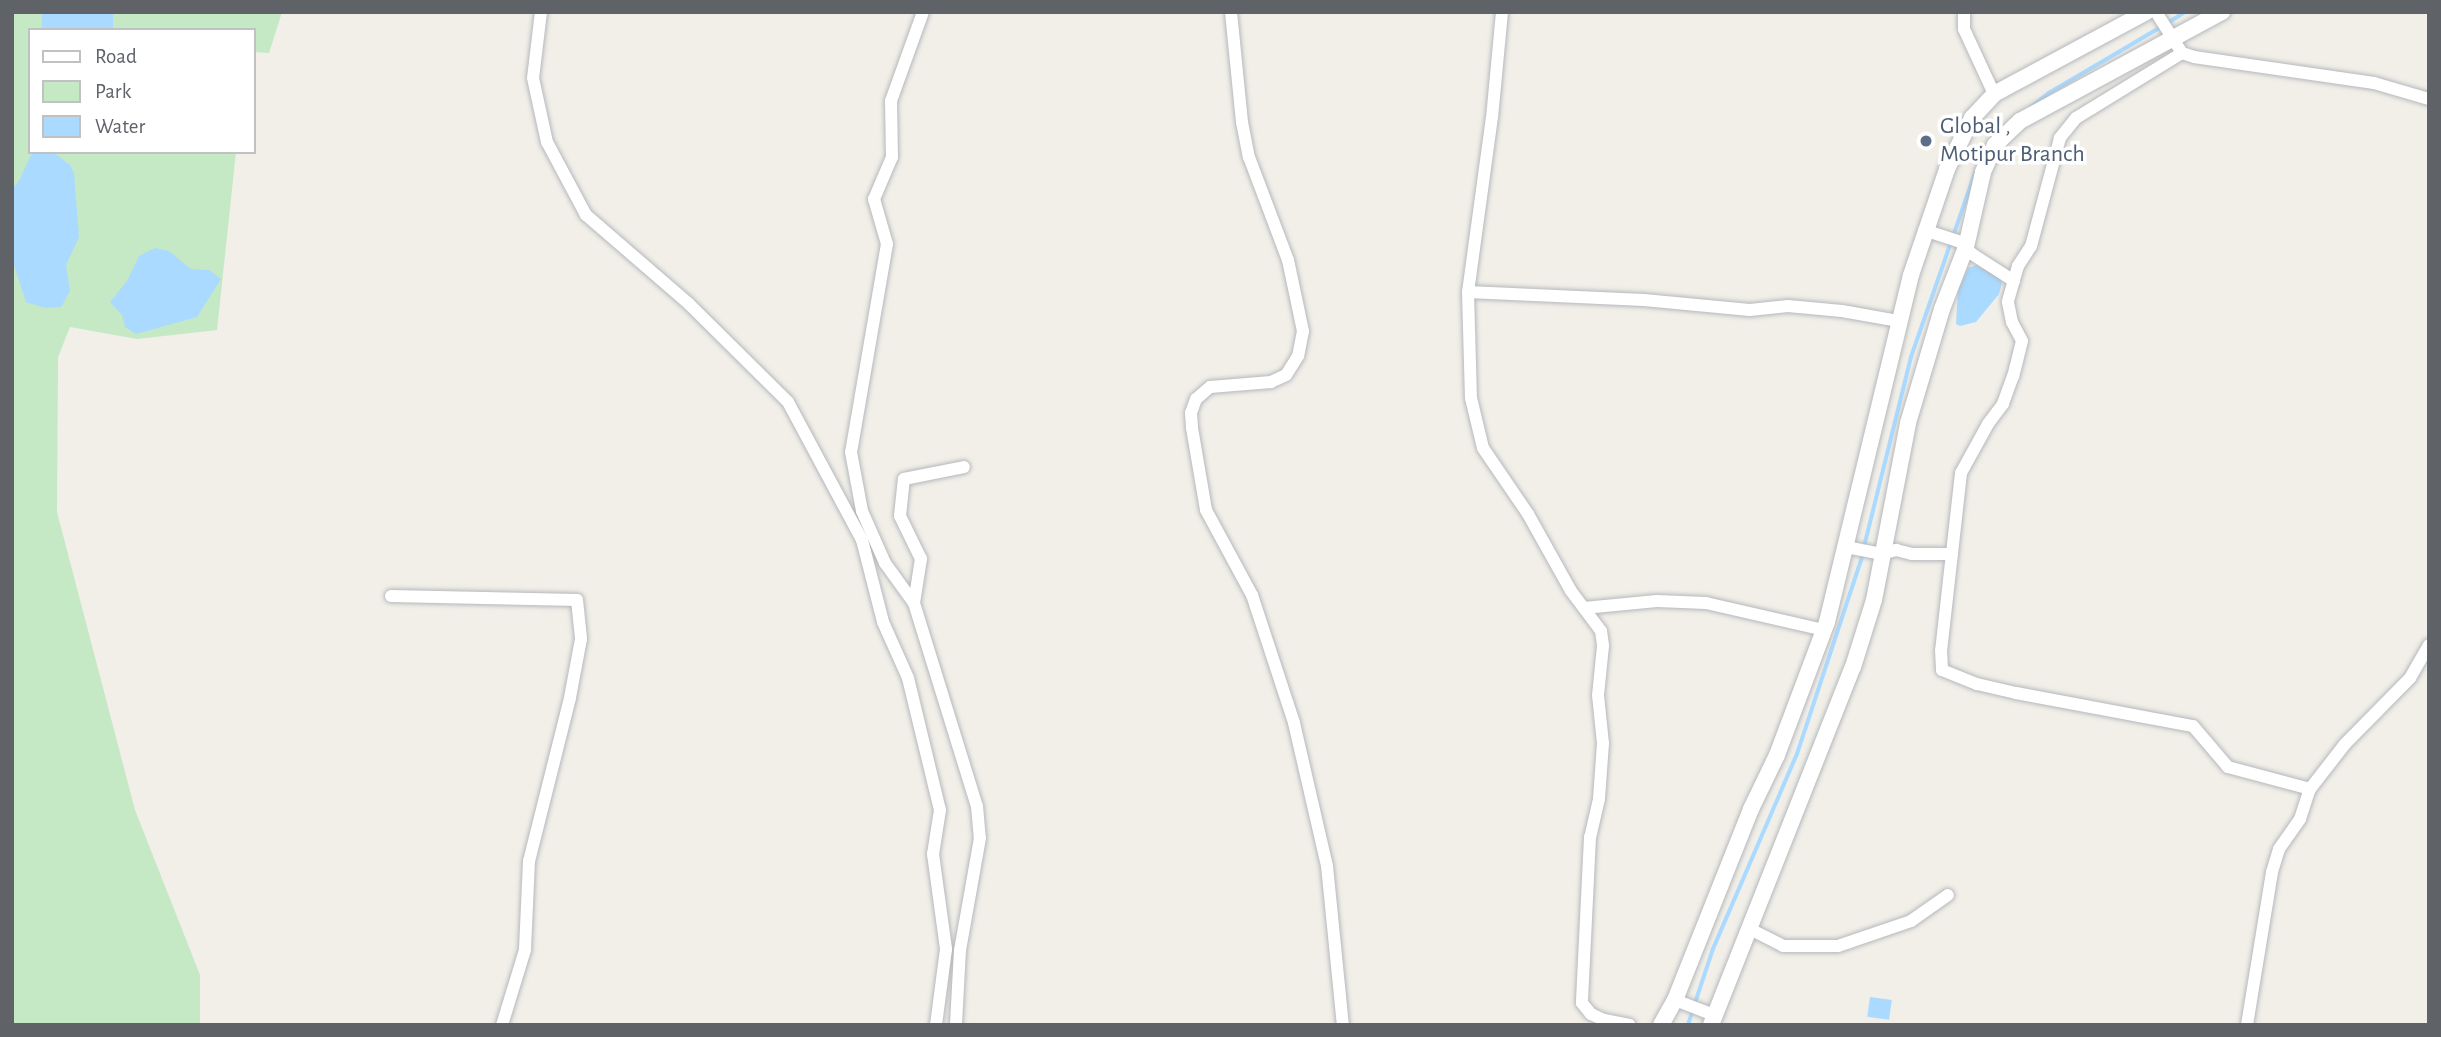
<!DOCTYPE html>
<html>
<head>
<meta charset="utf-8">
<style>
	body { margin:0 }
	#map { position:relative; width:2441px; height:1037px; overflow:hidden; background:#f1efe8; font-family:"Alegreya Sans",sans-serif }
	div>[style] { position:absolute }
	.green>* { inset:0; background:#c5e8c5 }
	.water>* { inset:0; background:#aadaff; transform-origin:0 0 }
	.stream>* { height:3.5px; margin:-1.75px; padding:0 1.75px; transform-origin:1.75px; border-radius:1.75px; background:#aadaff }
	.roads { filter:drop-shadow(0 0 2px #b5b8bc) drop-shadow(0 0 2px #b5b8bc) }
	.minor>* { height:12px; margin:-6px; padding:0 6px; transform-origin:6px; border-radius:6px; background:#fff }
	.secondary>* { height:16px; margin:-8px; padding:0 8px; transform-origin:8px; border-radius:8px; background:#fff }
	.dots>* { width:19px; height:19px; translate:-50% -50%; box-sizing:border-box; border:4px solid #fff; border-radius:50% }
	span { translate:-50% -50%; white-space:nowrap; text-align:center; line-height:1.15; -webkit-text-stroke:7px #fff; paint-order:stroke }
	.service-label { font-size:24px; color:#4e5e75 }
	.left { translate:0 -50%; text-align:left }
	.frame { position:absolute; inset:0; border:14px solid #5f6368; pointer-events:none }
	.legend { position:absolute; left:28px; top:28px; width:228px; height:126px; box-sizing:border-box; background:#fff; border:2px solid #bfc1c3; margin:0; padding:9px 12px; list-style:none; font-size:21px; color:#5f6368 }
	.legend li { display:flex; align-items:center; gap:14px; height:35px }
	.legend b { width:35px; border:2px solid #bfc1c3 }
</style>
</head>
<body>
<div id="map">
	<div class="green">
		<i style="clip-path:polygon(12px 12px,282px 12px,269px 53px,254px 52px,254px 30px,30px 30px,30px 152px,236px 152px,217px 330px,137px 339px,70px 327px,58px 357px,57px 512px,135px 810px,200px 975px,200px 1025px,12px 1025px)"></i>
	</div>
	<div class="water">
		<i style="left:42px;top:12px;width:71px;height:19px"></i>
		<i style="clip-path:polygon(36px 152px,56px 154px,70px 165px,74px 173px,79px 237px,66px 265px,70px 291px,61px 307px,45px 308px,26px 302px,12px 259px,12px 189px,19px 181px,31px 155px)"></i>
		<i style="clip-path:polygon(155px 248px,169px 251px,191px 269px,209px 270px,221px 279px,197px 317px,136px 334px,125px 327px,122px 315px,110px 302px,127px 281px,139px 256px)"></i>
		<i style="clip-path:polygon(1976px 265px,1999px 277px,2002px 283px,1999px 294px,1976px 322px,1960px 326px,1956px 324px,1958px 290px,1968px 268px)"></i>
		<i style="left:1870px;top:997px;width:22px;height:20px;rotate:8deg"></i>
	</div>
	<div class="stream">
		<i style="left:2168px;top:23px;width:20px;rotate:-33deg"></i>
		<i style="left:2031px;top:107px;width:23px;rotate:-38deg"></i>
		<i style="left:2049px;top:93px;width:130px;rotate:-30.5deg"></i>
		<i style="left:1864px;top:547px;width:196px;rotate:-76.1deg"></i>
		<i style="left:1911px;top:357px;width:195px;rotate:-70.8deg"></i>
		<i style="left:1695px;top:1003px;width:57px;rotate:-71.6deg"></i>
		<i style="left:1713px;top:949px;width:212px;rotate:-66.7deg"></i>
		<i style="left:1797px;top:754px;width:210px;rotate:-71.7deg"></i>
		<i style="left:1688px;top:1025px;width:16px;rotate:-72deg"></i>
	</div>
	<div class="roads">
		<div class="minor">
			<i style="left:541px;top:12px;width:66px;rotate:96.9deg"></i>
			<i style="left:533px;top:78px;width:66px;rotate:77.7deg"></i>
			<i style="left:547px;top:142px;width:83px;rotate:61.9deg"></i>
			<i style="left:586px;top:215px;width:136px;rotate:40.8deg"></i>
			<i style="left:689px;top:304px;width:139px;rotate:44.7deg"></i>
			<i style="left:788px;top:402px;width:157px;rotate:61.8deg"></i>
			<i style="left:862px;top:540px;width:85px;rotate:75.6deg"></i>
			<i style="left:883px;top:622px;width:61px;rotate:65.9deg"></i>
			<i style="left:908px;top:678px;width:136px;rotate:76.4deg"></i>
			<i style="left:940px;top:810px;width:45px;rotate:99deg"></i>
			<i style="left:933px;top:854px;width:96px;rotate:82.2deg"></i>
			<i style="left:946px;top:949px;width:77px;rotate:97.5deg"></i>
			<i style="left:923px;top:12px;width:95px;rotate:109.8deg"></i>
			<i style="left:891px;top:101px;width:56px;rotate:89deg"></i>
			<i style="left:892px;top:157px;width:46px;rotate:113.2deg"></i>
			<i style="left:874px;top:199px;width:47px;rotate:73.9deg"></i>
			<i style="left:887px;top:244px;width:211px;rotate:99.8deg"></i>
			<i style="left:851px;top:452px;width:60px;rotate:79.4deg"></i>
			<i style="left:862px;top:511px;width:57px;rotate:66.1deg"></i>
			<i style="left:885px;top:563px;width:49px;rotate:54.1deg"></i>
			<i style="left:914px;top:603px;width:213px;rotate:72.8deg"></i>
			<i style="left:977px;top:806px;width:32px;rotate:85deg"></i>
			<i style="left:980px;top:838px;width:114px;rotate:100.1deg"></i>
			<i style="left:960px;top:950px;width:75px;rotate:93.1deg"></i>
			<i style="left:1231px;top:12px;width:111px;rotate:84.3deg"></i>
			<i style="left:1242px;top:122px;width:36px;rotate:79deg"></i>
			<i style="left:1249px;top:157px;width:110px;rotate:69.3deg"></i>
			<i style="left:1288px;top:260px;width:73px;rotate:78.1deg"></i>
			<i style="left:1303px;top:331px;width:25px;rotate:101deg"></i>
			<i style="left:1298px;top:356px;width:22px;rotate:122deg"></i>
			<i style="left:1286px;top:375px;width:17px;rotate:155deg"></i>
			<i style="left:1271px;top:382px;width:61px;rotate:175.3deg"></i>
			<i style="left:1210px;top:387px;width:18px;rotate:139deg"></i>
			<i style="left:1196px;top:399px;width:15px;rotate:110deg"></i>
			<i style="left:1191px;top:413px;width:15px;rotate:86deg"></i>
			<i style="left:1192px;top:428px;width:83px;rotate:80.3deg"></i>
			<i style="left:1206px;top:510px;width:97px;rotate:61.6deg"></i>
			<i style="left:1252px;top:595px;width:135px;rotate:71.8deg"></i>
			<i style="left:1294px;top:723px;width:147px;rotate:77deg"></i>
			<i style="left:1327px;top:866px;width:160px;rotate:84.3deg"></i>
			<i style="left:1502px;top:12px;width:105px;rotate:95.4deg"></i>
			<i style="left:1492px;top:117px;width:177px;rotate:97.8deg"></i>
			<i style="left:1468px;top:292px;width:106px;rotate:88.4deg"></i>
			<i style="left:1471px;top:398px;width:51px;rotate:76.5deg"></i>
			<i style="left:1483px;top:448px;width:80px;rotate:55.7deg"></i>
			<i style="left:1528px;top:514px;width:88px;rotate:60.8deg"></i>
			<i style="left:1571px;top:591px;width:50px;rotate:53.1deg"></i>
			<i style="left:1601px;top:631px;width:15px;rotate:82deg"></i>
			<i style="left:1603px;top:646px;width:49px;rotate:95.8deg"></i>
			<i style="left:1598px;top:695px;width:48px;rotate:84.1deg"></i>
			<i style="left:1603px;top:743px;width:56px;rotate:94.1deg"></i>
			<i style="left:1599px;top:799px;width:39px;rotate:103deg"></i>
			<i style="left:1590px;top:837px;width:166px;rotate:92.8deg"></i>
			<i style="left:1582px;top:1003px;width:14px;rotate:51deg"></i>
			<i style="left:1591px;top:1014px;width:14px;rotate:25deg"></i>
			<i style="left:1604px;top:1020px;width:26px;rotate:11deg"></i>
			<i style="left:1964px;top:12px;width:17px;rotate:90deg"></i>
			<i style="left:1964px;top:29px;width:72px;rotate:65.2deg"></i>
			<i style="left:2156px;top:12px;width:49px;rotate:57.6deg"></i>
			<i style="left:2182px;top:53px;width:13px;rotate:18deg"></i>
			<i style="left:2194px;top:57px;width:182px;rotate:8.2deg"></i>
			<i style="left:2374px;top:83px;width:57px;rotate:16.2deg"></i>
			<i style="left:2182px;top:53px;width:124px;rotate:148.5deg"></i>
			<i style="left:2076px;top:118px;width:26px;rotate:129deg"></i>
			<i style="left:2060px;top:138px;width:112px;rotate:105deg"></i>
			<i style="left:2031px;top:246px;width:24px;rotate:123deg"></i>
			<i style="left:2018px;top:266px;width:37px;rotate:106deg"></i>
			<i style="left:2008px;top:302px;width:20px;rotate:79deg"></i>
			<i style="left:2012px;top:322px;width:21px;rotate:62deg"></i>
			<i style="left:2022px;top:341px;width:36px;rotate:104deg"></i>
			<i style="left:2013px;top:376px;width:30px;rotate:110deg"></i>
			<i style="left:2003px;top:404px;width:25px;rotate:127deg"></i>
			<i style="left:1988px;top:424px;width:56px;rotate:118.9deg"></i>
			<i style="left:1961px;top:473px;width:178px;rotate:96.4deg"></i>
			<i style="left:1941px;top:650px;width:20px;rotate:87deg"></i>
			<i style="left:1942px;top:670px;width:38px;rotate:22deg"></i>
			<i style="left:1977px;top:684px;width:40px;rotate:13deg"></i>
			<i style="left:2016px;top:693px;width:180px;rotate:10.6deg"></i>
			<i style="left:2193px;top:726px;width:54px;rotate:49.5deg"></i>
			<i style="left:2228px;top:767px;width:85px;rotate:15deg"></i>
			<i style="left:1924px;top:230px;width:38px;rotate:18deg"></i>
			<i style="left:1960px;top:242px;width:17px;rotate:45deg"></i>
			<i style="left:1972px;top:254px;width:50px;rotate:32.7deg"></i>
			<i style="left:1468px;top:292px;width:176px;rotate:2.6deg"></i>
			<i style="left:1644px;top:300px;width:106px;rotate:5.4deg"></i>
			<i style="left:1750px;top:310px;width:38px;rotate:-6deg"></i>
			<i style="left:1788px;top:306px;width:54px;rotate:5.3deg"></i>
			<i style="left:1842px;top:311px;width:58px;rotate:10deg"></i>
			<i style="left:1846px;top:547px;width:36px;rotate:11deg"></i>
			<i style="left:1881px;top:554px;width:16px;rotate:-15deg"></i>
			<i style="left:1896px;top:550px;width:16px;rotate:14deg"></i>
			<i style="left:1912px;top:554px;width:40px"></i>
			<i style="left:391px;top:596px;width:186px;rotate:1.2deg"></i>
			<i style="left:577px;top:600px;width:39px;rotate:84deg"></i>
			<i style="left:581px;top:639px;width:60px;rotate:100.6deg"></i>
			<i style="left:570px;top:698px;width:168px;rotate:104.1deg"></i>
			<i style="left:529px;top:861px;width:89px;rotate:92.6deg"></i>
			<i style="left:525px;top:950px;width:78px;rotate:107deg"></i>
			<i style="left:914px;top:603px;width:45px;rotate:-81deg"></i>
			<i style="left:921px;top:559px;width:48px;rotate:-116deg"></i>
			<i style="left:900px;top:516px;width:37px;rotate:-84deg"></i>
			<i style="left:904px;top:479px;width:61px;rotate:-11.3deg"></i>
			<i style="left:1584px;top:608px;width:73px;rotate:-5.5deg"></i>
			<i style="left:1657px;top:601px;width:49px;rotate:2.3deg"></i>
			<i style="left:1706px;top:603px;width:121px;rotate:12.9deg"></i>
			<i style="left:1748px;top:928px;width:39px;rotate:27deg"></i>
			<i style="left:1783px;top:946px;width:55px"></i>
			<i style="left:1838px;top:946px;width:77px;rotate:-18.9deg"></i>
			<i style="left:1911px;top:921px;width:45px;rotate:-35.1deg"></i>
			<i style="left:1675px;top:1000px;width:42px;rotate:21deg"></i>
			<i style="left:2247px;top:1025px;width:155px;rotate:-80.7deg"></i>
			<i style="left:2272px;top:872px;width:24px;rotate:-73deg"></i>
			<i style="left:2279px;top:849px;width:37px;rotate:-55deg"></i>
			<i style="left:2300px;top:819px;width:32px;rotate:-72deg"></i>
			<i style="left:2310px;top:789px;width:57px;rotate:-52.1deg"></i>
			<i style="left:2345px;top:744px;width:93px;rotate:-45.4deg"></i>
			<i style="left:2410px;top:678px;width:38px;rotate:-60deg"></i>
		</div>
		<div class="secondary">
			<i style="left:1661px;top:1025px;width:29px;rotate:-61deg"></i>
			<i style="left:1675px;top:1000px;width:206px;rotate:-68.3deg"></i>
			<i style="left:1751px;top:809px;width:60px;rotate:-64.3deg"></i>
			<i style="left:1777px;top:755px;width:142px;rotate:-69.4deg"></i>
			<i style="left:1827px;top:622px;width:357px;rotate:-76.4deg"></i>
			<i style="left:1911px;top:275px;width:112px;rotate:-71.2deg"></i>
			<i style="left:1947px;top:169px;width:57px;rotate:-63.9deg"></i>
			<i style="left:1972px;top:118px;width:33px;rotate:-47deg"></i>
			<i style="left:1994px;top:94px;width:173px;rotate:-28.3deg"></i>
			<i style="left:1711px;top:1025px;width:385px;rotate:-68.4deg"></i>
			<i style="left:1853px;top:667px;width:70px;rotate:-72.6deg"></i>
			<i style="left:1874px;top:600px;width:180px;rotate:-79.1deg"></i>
			<i style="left:1908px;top:423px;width:119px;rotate:-73.4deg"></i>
			<i style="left:1942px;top:309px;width:66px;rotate:-68.8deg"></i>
			<i style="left:1966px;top:247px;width:77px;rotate:-77.2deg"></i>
			<i style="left:1983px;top:172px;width:30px;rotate:-66deg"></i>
			<i style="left:1995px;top:145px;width:35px;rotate:-44deg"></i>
			<i style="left:2020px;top:121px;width:230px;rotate:-28.4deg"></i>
		</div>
	</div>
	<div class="dots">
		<i style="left:1926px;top:141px;background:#5c6f8a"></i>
	</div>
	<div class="service-label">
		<span class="left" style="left:1940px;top:141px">Global ,<br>Motipur Branch</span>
	</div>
	<div class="frame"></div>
	<ul class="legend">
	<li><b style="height:9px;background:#fff"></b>Road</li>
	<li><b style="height:19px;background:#c5e8c5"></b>Park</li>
	<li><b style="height:19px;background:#aadaff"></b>Water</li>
	</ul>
</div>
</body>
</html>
